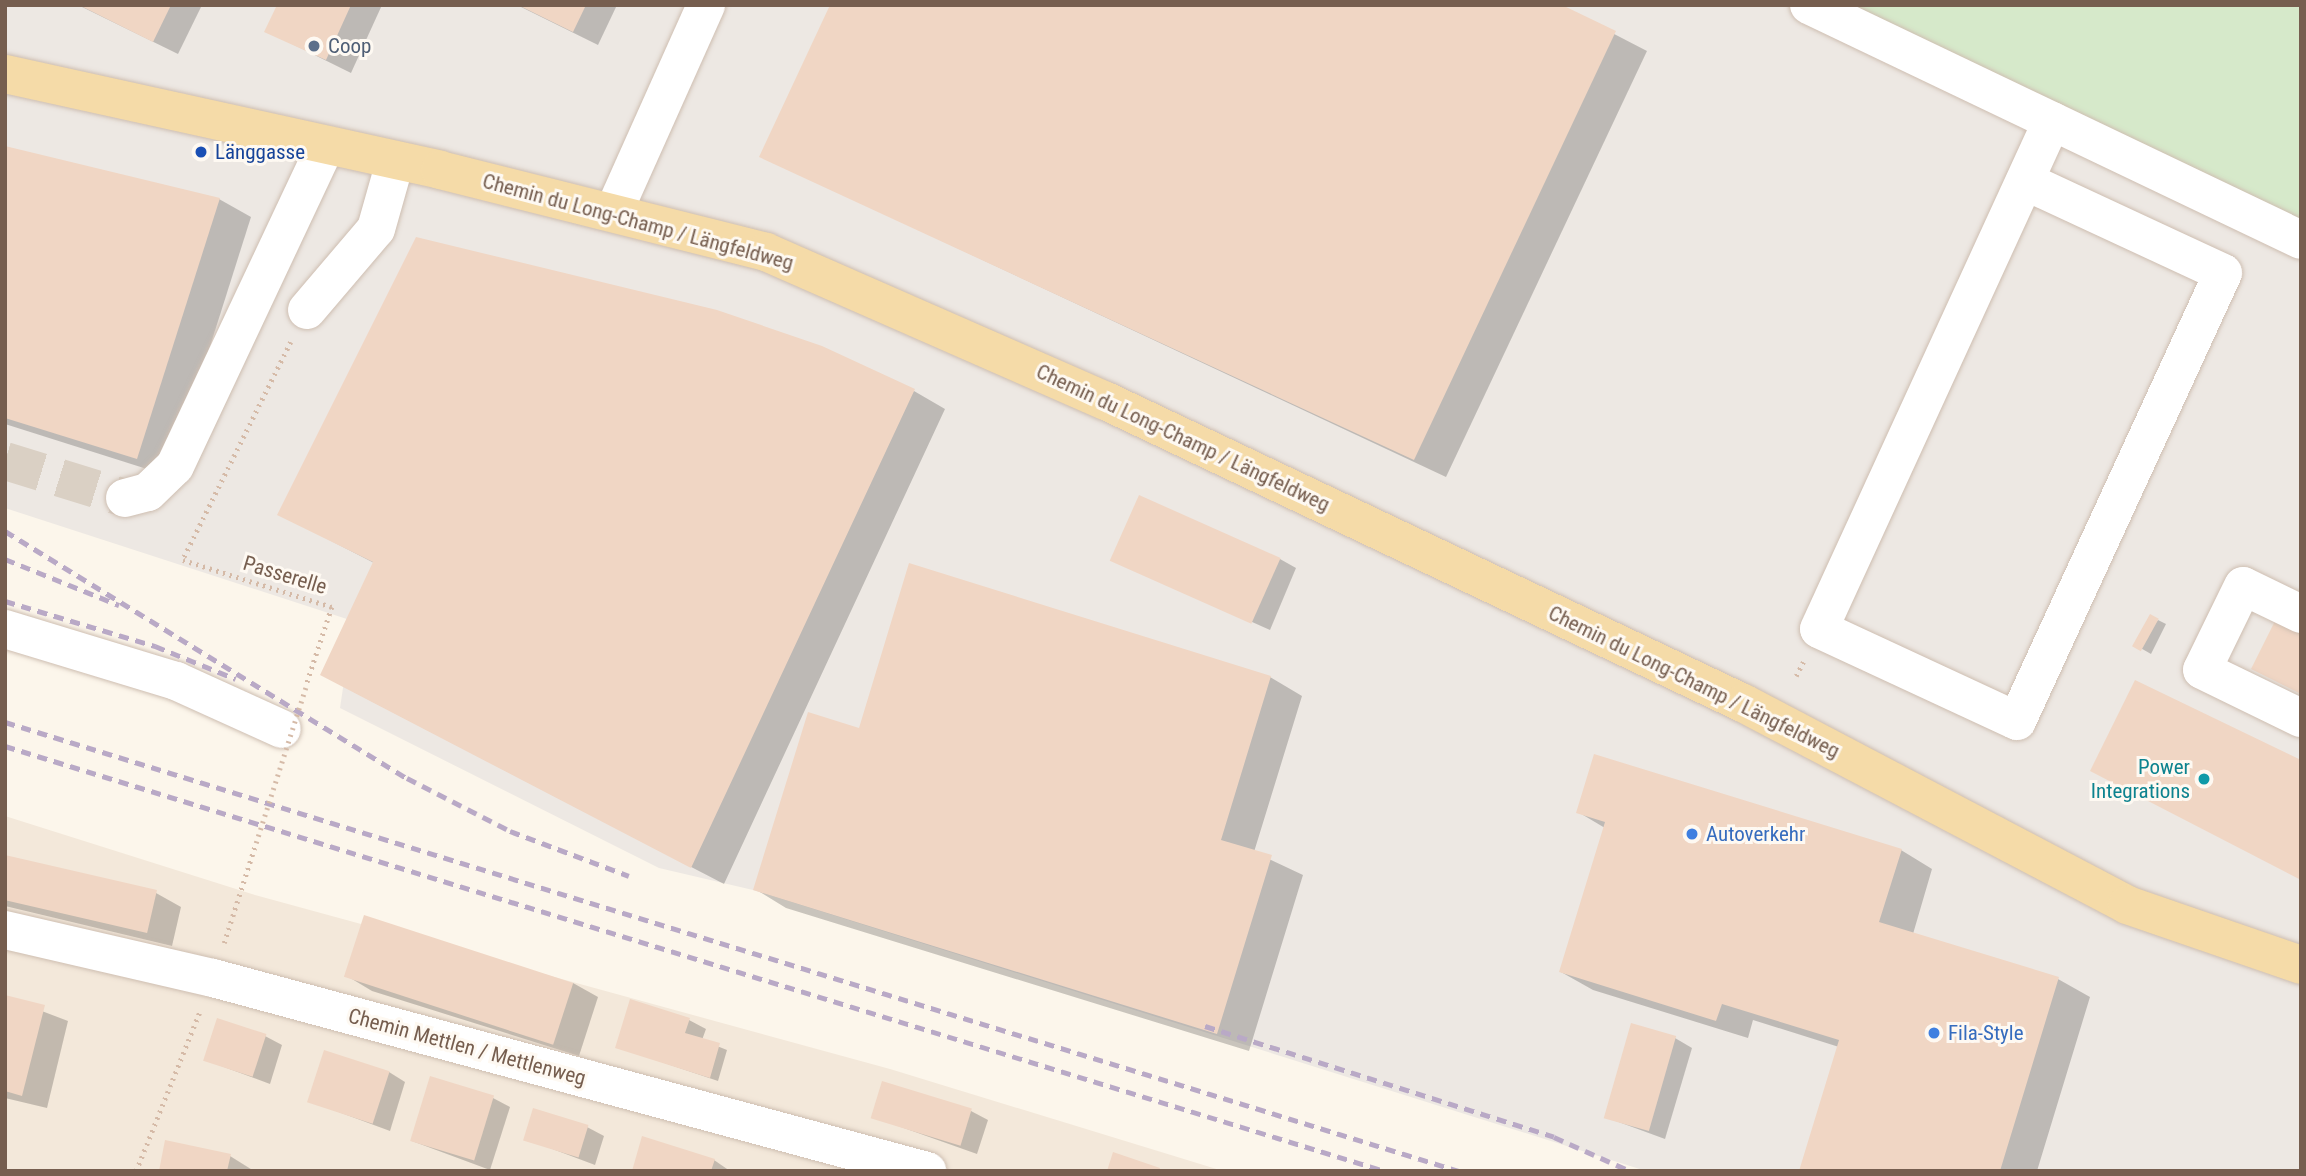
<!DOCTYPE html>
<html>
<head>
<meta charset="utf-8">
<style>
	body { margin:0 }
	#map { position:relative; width:2306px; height:1176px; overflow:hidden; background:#fcf6eb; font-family:"Roboto Condensed",sans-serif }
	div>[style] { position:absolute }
	.residential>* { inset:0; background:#f3e8da }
	.industrial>* { inset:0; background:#ede8e3 }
	.green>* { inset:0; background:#d6e9ca }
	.shadow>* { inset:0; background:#0003 }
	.building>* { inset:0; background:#f0d6c4; transform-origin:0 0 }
	.minor-tunnel>* { height:38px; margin-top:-19px; transform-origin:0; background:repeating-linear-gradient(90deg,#dad0c4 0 38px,transparent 0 57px) }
	.path>* { height:4.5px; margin-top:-2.25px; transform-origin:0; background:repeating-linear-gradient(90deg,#d5baa7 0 2px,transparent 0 7px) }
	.roads { filter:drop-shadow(0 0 2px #cebeb1) drop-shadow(0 0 2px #cebeb1) }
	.minor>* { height:38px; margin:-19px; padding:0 19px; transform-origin:19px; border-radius:19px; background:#fff }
	.major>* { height:38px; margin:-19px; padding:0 19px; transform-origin:19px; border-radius:19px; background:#f5dba8 }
	.rail>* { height:5px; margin-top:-2.5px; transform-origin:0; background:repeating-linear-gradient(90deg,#b9a9c6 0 10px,transparent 0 17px) }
	.path-bridge>* { height:4.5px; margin-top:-2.25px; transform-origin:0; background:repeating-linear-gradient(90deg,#d5baa7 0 2px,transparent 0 7px) }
	.dots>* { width:19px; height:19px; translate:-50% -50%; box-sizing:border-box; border:4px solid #fef9f2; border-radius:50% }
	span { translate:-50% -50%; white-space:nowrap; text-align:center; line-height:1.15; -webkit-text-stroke:6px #fef9f2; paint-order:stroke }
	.service-label { font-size:21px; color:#4e5e75 }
	.left { translate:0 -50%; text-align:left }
	.transit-label { font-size:21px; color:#164399 }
	.street-label { font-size:21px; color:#765e4f }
	.culture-label { font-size:21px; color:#0d838f }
	.right { translate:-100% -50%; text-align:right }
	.shop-label { font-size:21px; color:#366cbe }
	.frame { position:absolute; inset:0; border:7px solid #765e4f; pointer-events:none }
</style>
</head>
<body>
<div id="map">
	<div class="residential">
		<i style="clip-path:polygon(5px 816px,255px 895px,890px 1069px,1223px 1171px,5px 1171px)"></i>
	</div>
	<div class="industrial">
		<i style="clip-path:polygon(5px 5px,1809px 5px,2301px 240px,2301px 1171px,1646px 1171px,753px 890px,659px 868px,340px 708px,353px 621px,5px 508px)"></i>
	</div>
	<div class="green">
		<i style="clip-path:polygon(1809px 5px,2301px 5px,2301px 240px)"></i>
	</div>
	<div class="shadow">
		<i style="clip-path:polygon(78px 5px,202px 5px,178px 54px)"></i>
		<i style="clip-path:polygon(279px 5px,382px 5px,351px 73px,266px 31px)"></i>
		<i style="clip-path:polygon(517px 5px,617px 5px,598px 45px)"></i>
		<i style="clip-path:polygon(1558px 5px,1647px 51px,1446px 477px,761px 156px)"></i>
		<i style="clip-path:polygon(5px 148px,219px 199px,251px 217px,169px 476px,5px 424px)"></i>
		<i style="clip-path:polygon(914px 391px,945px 409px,724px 884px,354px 692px,374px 563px,279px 514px)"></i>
		<i style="clip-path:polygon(1280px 559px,1296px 568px,1270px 630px,1113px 560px)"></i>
		<i style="clip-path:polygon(2158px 620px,2166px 624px,2151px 654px,2137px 646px)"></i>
		<i style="clip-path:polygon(1270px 677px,1302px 696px,1254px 852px,1303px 875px,1249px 1051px,786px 908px,755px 889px,860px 730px)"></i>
		<i style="clip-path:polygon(1578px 812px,1901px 850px,1932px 869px,1913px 934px,2058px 979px,2090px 997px,2037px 1171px,1801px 1171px,1839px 1047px,1753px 1020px,1748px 1038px,1593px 990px,1561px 972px,1605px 828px)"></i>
		<i style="clip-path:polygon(5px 856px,156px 893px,181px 907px,172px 946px,5px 906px)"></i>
		<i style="clip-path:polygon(347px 976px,573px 983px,598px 997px,579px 1056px,372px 991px)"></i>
		<i style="clip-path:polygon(5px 997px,68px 1021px,47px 1108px,5px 1098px)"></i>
		<i style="clip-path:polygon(689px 1020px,706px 1029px,702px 1040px,727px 1050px,718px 1081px,617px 1047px)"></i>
		<i style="clip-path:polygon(265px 1036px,282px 1045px,270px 1084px,205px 1060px)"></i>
		<i style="clip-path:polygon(1675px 1038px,1692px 1048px,1665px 1139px,1605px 1117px)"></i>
		<i style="clip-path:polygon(389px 1072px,405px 1082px,390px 1131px,309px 1101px)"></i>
		<i style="clip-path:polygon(493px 1098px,510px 1107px,490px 1170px,412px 1141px)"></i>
		<i style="clip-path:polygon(971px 1111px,988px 1120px,977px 1154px,873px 1117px)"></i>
		<i style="clip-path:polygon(587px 1127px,604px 1136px,595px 1165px,526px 1139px)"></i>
		<i style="clip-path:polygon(230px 1156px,254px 1171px,161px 1171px)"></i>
		<i style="clip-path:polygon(714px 1160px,730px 1171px,634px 1171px)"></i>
	</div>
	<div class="building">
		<i style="clip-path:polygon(79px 5px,171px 5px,153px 42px)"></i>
		<i style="clip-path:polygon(277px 5px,351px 5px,326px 60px,264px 32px)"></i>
		<i style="clip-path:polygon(518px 5px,586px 5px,573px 32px)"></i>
		<i style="clip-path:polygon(830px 5px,1562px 5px,1616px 31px,1414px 460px,759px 157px)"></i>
		<i style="clip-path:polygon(5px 146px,220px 198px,137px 459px,5px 418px)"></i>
		<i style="clip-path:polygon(416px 237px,717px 310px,822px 346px,915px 389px,691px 868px,320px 675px,373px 562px,277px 515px)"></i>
		<i style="left:1139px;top:495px;width:155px;height:72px;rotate:24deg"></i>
		<i style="clip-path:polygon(909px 563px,1271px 676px,1221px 840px,1272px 855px,1217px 1034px,753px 890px,808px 712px,859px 728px)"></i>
		<i style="left:2150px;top:614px;width:10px;height:37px;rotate:29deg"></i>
		<i style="clip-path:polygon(2275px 621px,2301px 634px,2301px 694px,2251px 669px)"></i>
		<i style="clip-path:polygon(2135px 680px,2301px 760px,2301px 880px,2090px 771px)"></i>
		<i style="clip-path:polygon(1594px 754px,1902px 849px,1879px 922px,2059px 977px,2000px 1171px,1799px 1171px,1839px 1040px,1722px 1004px,1716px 1021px,1559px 972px,1605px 822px,1576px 813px)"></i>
		<i style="left:5px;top:855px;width:156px;height:44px;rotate:13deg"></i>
		<i style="left:364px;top:915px;width:220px;height:65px;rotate:18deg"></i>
		<i style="clip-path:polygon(5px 995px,45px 1005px,22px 1096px,5px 1091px)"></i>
		<i style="clip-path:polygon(630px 999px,690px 1018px,685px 1033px,720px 1043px,710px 1078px,615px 1048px)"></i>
		<i style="left:217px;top:1018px;width:52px;height:45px;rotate:18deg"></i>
		<i style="left:1631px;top:1023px;width:47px;height:99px;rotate:16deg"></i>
		<i style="left:324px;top:1050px;width:69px;height:55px;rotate:18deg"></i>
		<i style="left:430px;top:1076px;width:67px;height:68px;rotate:17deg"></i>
		<i style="left:882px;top:1081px;width:94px;height:39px;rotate:17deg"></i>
		<i style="left:533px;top:1108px;width:58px;height:34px;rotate:17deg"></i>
		<i style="clip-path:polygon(642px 1136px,715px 1159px,711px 1171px,632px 1171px)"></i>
		<i style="clip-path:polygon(165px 1140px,231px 1154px,227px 1171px,159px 1171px)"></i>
		<i style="clip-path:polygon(1113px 1152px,1160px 1168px,1159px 1171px,1107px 1171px)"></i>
	</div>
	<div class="minor-tunnel">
		<i style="left:5px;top:461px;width:126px;rotate:17.1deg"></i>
	</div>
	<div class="path">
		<i style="left:291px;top:342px;width:243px;rotate:116.4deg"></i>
		<i style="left:183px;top:560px;width:156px;rotate:17.5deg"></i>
		<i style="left:332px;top:607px;width:83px;rotate:108.2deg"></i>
		<i style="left:1796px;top:676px;width:16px;rotate:-63deg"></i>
		<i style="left:224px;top:943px;width:105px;rotate:-72.3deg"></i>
		<i style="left:136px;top:1171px;width:172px;rotate:-68.2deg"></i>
	</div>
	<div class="roads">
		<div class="minor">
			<i style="left:1809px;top:5px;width:545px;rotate:25.53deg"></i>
			<i style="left:2025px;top:181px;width:218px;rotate:24.9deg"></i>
			<i style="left:2223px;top:273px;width:493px;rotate:114.7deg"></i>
			<i style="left:2017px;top:721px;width:218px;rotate:-155.1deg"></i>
			<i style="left:1819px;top:629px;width:559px;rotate:-65.36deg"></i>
			<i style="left:614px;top:211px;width:226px;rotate:-65.9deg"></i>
			<i style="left:307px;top:310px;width:106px;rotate:-49.6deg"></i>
			<i style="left:376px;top:229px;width:70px;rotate:-74.2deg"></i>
			<i style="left:125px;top:498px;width:24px;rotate:-15deg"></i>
			<i style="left:148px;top:492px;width:37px;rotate:-44deg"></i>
			<i style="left:175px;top:466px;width:353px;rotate:-64.8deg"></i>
			<i style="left:2301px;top:614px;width:64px;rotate:-154.2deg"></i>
			<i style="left:2243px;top:586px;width:93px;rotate:116deg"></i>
			<i style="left:2202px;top:670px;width:110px;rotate:25.9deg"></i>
			<i style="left:5px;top:629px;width:179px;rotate:16.9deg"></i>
			<i style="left:176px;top:681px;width:116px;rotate:24.4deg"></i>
			<i style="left:5px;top:930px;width:213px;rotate:13deg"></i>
			<i style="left:213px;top:978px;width:740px;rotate:15.13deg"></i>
		</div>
		<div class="major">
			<i style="left:5px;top:74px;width:445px;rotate:12.4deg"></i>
			<i style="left:440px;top:170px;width:336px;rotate:14.1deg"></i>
			<i style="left:766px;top:252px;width:371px;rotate:23.7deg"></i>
			<i style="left:1106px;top:401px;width:705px;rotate:25.37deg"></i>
			<i style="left:1743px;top:703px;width:434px;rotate:27.7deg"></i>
			<i style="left:2127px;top:905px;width:184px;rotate:19deg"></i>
		</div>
	</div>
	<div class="rail">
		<i style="left:5px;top:531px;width:472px;rotate:31.6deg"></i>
		<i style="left:407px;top:778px;width:116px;rotate:27.2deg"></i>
		<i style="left:510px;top:831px;width:127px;rotate:20.7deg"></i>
		<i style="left:5px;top:559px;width:123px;rotate:22deg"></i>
		<i style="left:5px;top:601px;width:157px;rotate:16.7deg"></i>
		<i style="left:155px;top:646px;width:87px;rotate:22.2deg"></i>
		<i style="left:5px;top:722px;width:1522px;rotate:17.16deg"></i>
		<i style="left:5px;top:746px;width:1444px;rotate:17.12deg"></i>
		<i style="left:1205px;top:1026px;width:366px;rotate:17.6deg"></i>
		<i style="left:1554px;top:1137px;width:83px;rotate:24.1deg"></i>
	</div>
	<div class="path-bridge">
		<i style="left:256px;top:843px;width:165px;rotate:-72.3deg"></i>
	</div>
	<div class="dots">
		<i style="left:314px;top:46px;background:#5c6f8a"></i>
		<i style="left:201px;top:152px;background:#1a4fb4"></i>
		<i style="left:2204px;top:779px;background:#0f9aa8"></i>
		<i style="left:1692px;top:834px;background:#3f7fe0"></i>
		<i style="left:1934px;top:1033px;background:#3f7fe0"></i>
	</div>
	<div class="service-label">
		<span class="left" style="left:328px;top:46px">Coop</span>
	</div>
	<div class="transit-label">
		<span class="left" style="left:215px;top:152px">Länggasse</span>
	</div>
	<div class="street-label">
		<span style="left:638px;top:222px;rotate:15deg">Chemin du Long-Champ / Längfeldweg</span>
		<span style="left:1183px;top:438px;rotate:25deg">Chemin du Long-Champ / Längfeldweg</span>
		<span style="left:285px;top:575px;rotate:17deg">Passerelle</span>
		<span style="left:1694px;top:682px;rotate:26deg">Chemin du Long-Champ / Längfeldweg</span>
		<span style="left:467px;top:1047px;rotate:15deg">Chemin Mettlen / Mettlenweg</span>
	</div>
	<div class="culture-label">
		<span class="right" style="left:2190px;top:779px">Power<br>Integrations</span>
	</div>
	<div class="shop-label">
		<span class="left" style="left:1706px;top:834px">Autoverkehr</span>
		<span class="left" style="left:1948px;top:1033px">Fila-Style</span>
	</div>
	<div class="frame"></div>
</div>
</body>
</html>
